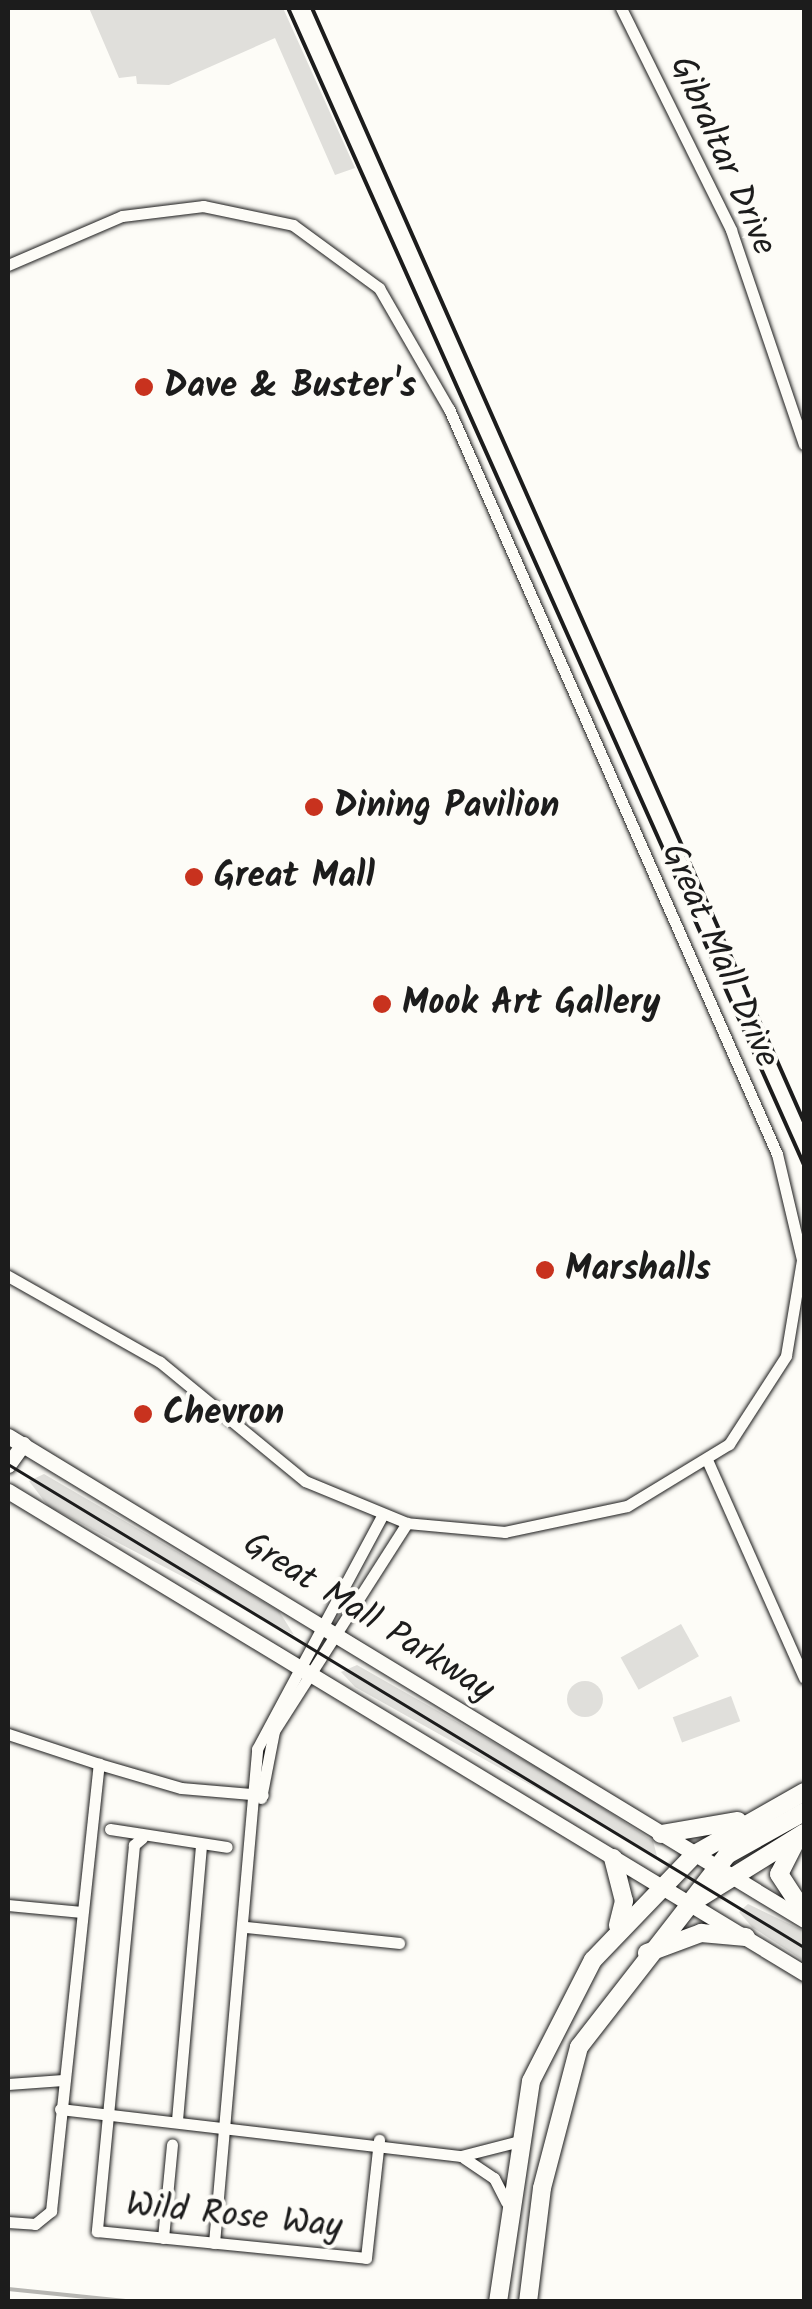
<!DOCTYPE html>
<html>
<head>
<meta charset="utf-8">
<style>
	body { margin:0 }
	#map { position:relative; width:812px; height:2309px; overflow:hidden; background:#fdfcf7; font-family:Kalam,sans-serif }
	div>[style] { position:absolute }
	.green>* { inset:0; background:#e0dfdb; transform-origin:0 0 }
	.round { border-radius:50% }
	.stream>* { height:4px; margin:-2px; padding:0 2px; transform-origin:2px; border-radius:2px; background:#b7b6b2 }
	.roads { filter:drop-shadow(0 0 2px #1c1c1c) drop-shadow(0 0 2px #1c1c1c) }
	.minor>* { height:11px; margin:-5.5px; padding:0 5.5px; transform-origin:5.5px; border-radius:5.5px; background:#fdfcf7 }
	.major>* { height:15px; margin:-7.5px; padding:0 7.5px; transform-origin:7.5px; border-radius:7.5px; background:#fdfcf7 }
	.highway>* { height:18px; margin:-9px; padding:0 9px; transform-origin:9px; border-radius:9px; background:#fdfcf7 }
	.tram>* { height:2.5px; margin:-1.25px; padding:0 1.25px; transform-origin:1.25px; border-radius:1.25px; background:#1c1c1c }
	.rail>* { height:4px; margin:-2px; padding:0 2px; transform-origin:2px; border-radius:2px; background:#1c1c1c }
	.dots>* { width:28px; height:28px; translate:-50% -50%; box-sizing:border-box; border:5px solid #fdfcf7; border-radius:50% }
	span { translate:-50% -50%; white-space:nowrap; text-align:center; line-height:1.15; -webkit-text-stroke:8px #fdfcf7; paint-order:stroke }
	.street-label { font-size:35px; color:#1c1c1c }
	.poi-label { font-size:35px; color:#1c1c1c; font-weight:700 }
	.left { translate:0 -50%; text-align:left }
	.frame { position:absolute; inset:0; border:10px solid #1c1c1c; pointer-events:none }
</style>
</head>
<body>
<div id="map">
	<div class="green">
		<i style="clip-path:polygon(89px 8px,283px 8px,355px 168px,335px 175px,275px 38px,169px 85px,137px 84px,136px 76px,119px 78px)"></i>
		<i style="clip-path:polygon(44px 1474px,279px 1611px,294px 1635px,48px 1506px,29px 1481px)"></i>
		<i style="left:681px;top:1624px;width:37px;height:69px;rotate:61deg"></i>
		<i style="clip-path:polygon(357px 1665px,568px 1785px,653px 1841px,657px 1856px,355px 1687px,341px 1672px)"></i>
		<i class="round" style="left:567px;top:1681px;width:36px;height:36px"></i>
		<i style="left:731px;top:1696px;width:27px;height:62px;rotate:70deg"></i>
		<i style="clip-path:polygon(748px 1904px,804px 1931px,804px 1961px,752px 1927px,739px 1912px)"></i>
	</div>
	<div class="stream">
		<i style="left:8px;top:2289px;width:128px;rotate:5.8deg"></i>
	</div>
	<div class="roads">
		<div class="minor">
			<i style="left:621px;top:8px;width:248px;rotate:63.6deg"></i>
			<i style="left:731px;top:230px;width:226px;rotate:71.2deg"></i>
			<i style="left:8px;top:265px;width:124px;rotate:-23.3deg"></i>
			<i style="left:122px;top:216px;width:82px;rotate:-7deg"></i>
			<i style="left:203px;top:206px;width:92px;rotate:11.9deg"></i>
			<i style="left:293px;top:225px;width:107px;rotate:36.2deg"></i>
			<i style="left:379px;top:288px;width:140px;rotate:60deg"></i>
			<i style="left:449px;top:409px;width:814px;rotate:66.24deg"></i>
			<i style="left:777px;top:1154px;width:109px;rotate:76.7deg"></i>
			<i style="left:802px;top:1260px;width:97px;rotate:99.5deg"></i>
			<i style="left:786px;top:1356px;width:105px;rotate:122.9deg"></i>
			<i style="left:729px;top:1444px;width:119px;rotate:148.7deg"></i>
			<i style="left:627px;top:1506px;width:125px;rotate:168deg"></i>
			<i style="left:505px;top:1532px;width:98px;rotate:-174.8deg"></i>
			<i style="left:407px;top:1523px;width:110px;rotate:-157.6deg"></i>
			<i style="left:305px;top:1481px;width:188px;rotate:-140.6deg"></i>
			<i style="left:160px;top:1362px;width:175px;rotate:-150.5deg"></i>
			<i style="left:708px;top:1462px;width:236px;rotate:66deg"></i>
			<i style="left:8px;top:1734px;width:96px;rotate:18.2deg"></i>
			<i style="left:261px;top:1798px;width:68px;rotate:-79deg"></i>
			<i style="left:274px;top:1731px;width:247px;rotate:-57.4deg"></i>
			<i style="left:110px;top:1829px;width:118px;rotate:8.7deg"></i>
			<i style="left:142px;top:1838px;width:11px;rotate:139deg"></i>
			<i style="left:134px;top:1845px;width:388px;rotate:95.5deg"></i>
			<i style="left:97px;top:2231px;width:270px;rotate:5.7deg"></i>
			<i style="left:366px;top:2258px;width:119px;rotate:-83.7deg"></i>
			<i style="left:8px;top:1905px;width:74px;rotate:5.4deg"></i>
			<i style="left:247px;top:1927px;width:153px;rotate:6deg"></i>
			<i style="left:8px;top:2084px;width:55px;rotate:-4.2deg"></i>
			<i style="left:60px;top:2109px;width:404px;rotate:6.7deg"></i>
			<i style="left:461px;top:2156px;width:57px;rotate:-14.3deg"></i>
			<i style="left:177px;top:2120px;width:274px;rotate:-85deg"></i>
			<i style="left:464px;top:2158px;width:36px;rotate:34deg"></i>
			<i style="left:494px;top:2178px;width:27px;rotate:63deg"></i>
			<i style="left:8px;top:2222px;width:27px;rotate:4deg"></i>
			<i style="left:35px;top:2224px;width:21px;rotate:-39deg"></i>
			<i style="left:51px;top:2211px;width:450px;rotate:-83.9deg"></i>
			<i style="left:99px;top:1764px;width:85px;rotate:16.3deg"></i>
			<i style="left:181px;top:1788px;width:82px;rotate:4.9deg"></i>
			<i style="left:163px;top:2238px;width:94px;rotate:-84.5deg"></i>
			<i style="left:214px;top:2243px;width:496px;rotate:-85deg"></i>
			<i style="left:257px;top:1749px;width:264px;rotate:-61.8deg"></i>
		</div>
		<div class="major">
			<i style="left:8px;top:1436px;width:932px;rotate:31.3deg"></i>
			<i style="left:8px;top:1465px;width:26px;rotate:-54deg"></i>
			<i style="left:8px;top:1491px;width:931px;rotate:31.2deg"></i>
		</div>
		<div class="highway">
			<i style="left:661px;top:1834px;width:78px;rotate:-9.6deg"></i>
			<i style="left:796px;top:1841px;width:37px;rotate:117deg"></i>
			<i style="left:779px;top:1874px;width:45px;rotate:56.7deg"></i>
			<i style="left:613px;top:1858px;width:44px;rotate:75.7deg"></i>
			<i style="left:624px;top:1901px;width:25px;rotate:104deg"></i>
			<i style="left:693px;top:1899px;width:56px;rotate:-52.3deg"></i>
			<i style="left:727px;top:1855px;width:88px;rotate:-29.2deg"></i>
			<i style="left:647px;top:1953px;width:58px;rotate:-20.3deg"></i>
			<i style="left:701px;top:1933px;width:45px;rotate:5.1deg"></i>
			<i style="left:498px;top:2302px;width:223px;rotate:-81.5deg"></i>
			<i style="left:531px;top:2081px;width:136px;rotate:-62.9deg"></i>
			<i style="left:593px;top:1960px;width:147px;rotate:-46.1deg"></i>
			<i style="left:695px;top:1854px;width:125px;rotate:-29.6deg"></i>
			<i style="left:528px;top:2302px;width:115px;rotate:-83deg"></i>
			<i style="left:542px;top:2188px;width:146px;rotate:-75.3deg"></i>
			<i style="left:579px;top:2047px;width:182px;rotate:-52.1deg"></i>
			<i style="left:691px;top:1903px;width:133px;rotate:-31.8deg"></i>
		</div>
	</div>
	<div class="tram">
		<i style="left:8px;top:1464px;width:931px;rotate:31.25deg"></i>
	</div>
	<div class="rail">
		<i style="left:288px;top:8px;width:1267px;rotate:65.96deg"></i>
		<i style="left:312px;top:8px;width:1218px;rotate:66.17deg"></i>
	</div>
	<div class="dots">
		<i style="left:144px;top:387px;background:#c8321e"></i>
		<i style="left:314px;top:807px;background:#c8321e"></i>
		<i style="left:194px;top:877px;background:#c8321e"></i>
		<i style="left:382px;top:1004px;background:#c8321e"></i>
		<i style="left:545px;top:1270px;background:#c8321e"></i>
		<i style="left:143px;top:1414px;background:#c8321e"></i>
	</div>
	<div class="street-label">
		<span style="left:722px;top:156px;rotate:66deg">Gibraltar Drive</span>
		<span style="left:719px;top:956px;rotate:66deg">Great Mall Drive</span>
		<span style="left:368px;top:1618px;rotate:32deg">Great Mall Parkway</span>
		<span style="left:234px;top:2217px;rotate:6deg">Wild Rose Way</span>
	</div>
	<div class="poi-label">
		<span class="left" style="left:164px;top:387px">Dave &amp; Buster's</span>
		<span class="left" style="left:334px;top:807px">Dining Pavilion</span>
		<span class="left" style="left:214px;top:877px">Great Mall</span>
		<span class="left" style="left:402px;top:1004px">Mook Art Gallery</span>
		<span class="left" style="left:565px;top:1270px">Marshalls</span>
		<span class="left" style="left:163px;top:1414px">Chevron</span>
	</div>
	<div class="frame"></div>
</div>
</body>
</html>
